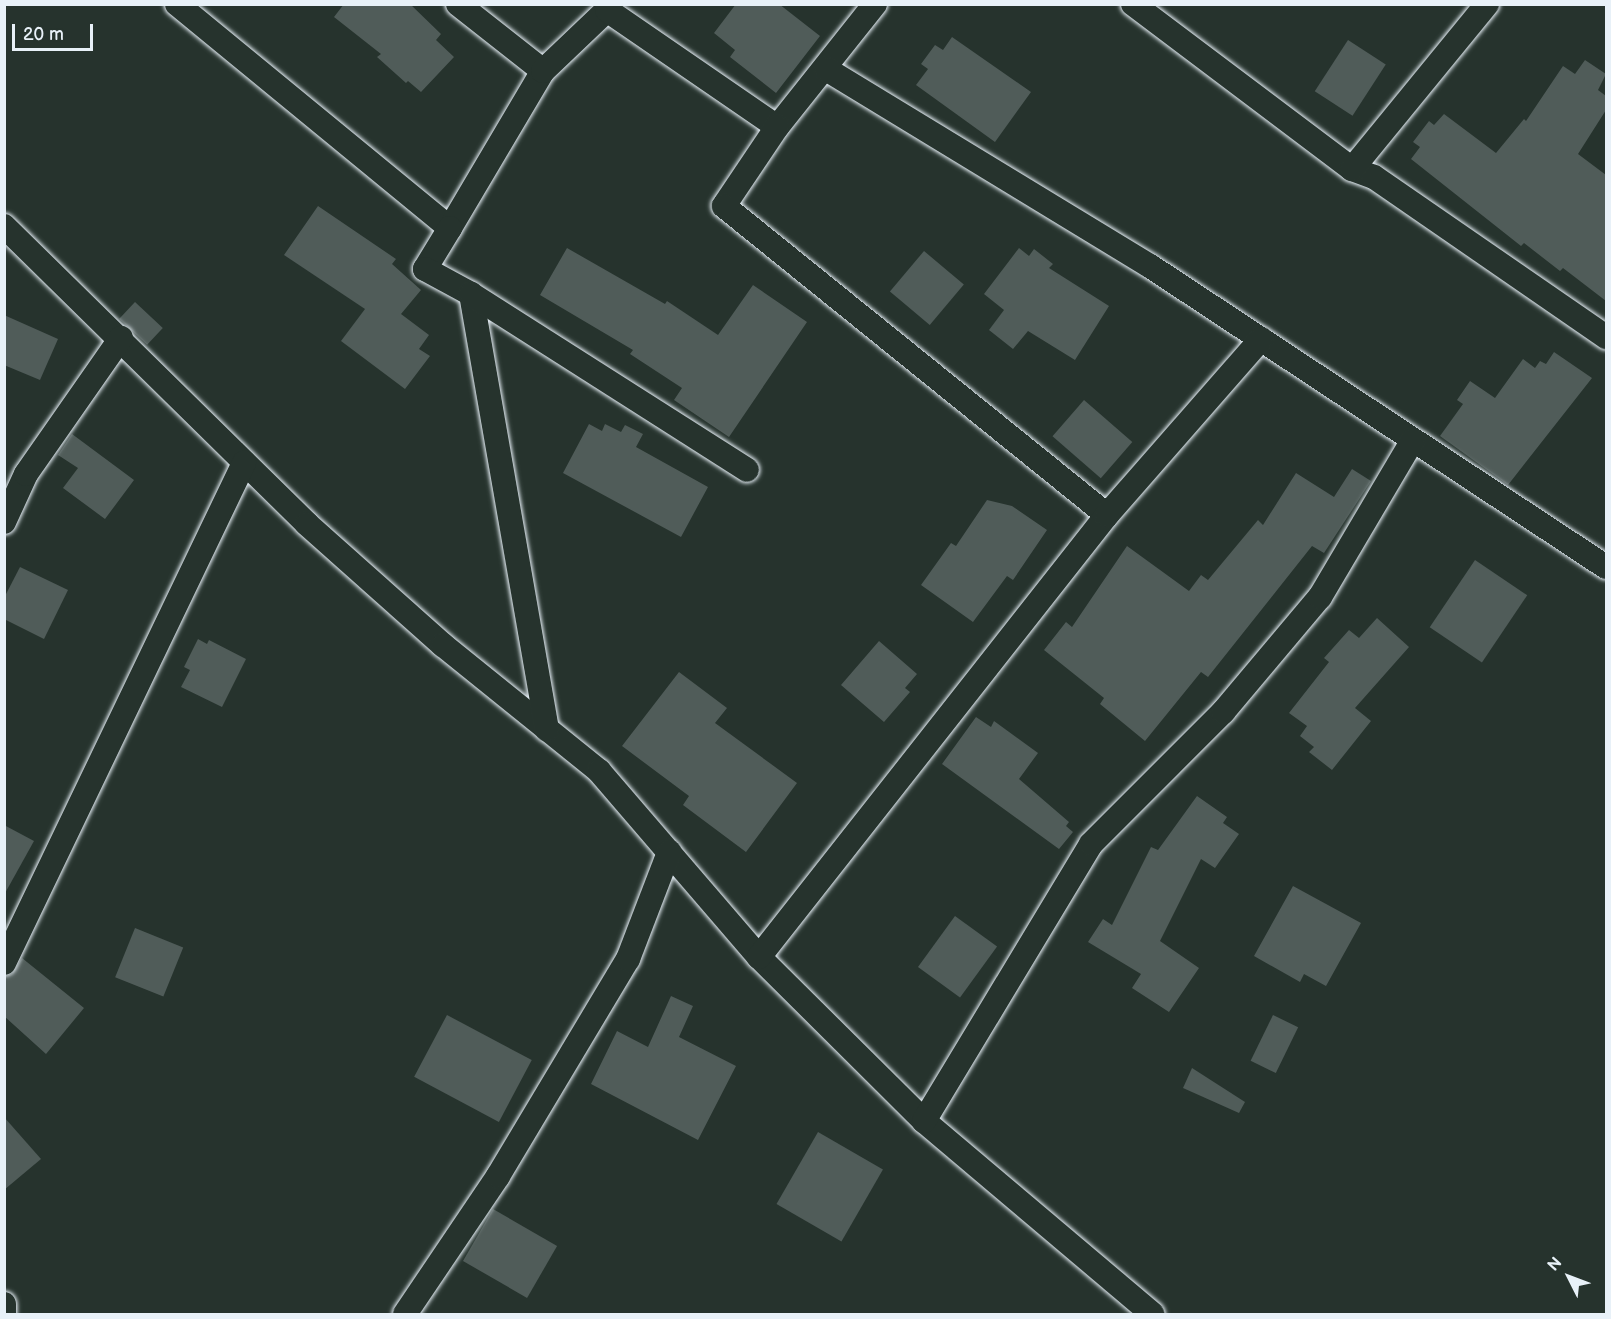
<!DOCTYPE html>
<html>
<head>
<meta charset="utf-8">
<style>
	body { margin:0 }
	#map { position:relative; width:1611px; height:1319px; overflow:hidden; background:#26332d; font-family:"Balsamiq Sans",sans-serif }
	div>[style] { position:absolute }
	.building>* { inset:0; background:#505c59; transform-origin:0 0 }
	.roads { filter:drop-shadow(0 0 2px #e8f1f8) drop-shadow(0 0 2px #e8f1f8) }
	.street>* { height:24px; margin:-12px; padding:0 12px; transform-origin:12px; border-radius:12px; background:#26332d }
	span { translate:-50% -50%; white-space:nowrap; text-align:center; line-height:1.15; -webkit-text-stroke:6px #26332d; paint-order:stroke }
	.frame { position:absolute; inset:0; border:6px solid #e8f1f8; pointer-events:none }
	.north { position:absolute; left:1539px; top:1247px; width:60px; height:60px; -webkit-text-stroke:4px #26332d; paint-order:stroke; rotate:312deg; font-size:16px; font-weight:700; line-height:24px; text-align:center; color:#e8f1f8 }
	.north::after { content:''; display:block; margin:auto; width:21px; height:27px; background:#e8f1f8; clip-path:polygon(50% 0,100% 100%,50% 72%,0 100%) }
	.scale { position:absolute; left:12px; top:24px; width:81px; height:27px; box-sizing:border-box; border:3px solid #e8f1f8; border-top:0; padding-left:8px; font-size:18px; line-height:21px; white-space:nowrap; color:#e8f1f8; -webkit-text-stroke:4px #26332d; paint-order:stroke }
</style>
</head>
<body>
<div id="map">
	<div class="building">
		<i style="clip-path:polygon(344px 4px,410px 4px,441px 34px,436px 40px,454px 57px,421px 92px,408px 81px,406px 83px,377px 57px,381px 54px,334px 17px)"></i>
		<i style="clip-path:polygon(736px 4px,779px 4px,820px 36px,776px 93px,730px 57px,735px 50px,714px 33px)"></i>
		<i style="clip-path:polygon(952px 37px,1031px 92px,995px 142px,916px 85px,928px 69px,921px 64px,935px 45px,943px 50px)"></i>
		<i style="left:1348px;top:40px;width:45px;height:61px;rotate:33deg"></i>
		<i style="clip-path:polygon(1585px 60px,1606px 74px,1598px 90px,1606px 96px,1606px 110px,1578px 154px,1606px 175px,1606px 301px,1563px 268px,1560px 271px,1524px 243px,1521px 246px,1411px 159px,1420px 147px,1413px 142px,1429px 121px,1434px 125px,1444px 114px,1496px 153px,1524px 119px,1526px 121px,1563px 66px,1575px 74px)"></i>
		<i style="clip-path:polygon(318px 206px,396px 259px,392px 264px,421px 290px,401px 314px,429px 335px,419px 349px,430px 356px,405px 389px,341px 341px,365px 309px,284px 255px)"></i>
		<i style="clip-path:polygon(567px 248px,665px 304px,667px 301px,718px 335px,753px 285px,807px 322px,729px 437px,674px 400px,682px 388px,630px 354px,633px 350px,540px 295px)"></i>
		<i style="clip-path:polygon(1019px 248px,1029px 256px,1034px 249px,1053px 264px,1049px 268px,1109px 306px,1075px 360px,1028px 331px,1013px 349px,989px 330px,1004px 310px,984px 294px)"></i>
		<i style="left:924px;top:251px;width:52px;height:53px;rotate:40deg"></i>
		<i style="left:135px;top:302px;width:38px;height:23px;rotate:43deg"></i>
		<i style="clip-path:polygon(4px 315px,58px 339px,40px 380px,4px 365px)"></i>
		<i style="clip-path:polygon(1554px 352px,1592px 378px,1508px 485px,1440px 436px,1463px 404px,1457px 400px,1470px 381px,1495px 398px,1523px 359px,1535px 368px,1540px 361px,1546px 364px)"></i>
		<i style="left:1084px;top:400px;width:64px;height:48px;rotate:41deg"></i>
		<i style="clip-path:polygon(589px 424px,602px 431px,605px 424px,621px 432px,625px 425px,643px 434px,636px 447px,708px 487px,681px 537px,563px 473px)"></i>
		<i style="clip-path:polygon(72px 434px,134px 480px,105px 519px,63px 488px,78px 468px,58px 455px)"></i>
		<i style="clip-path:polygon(1352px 469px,1371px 481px,1324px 553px,1312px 546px,1208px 677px,1201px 672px,1145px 741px,1100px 704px,1104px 698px,1044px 650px,1066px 622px,1072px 627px,1127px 546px,1189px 591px,1201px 575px,1208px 580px,1258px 520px,1263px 525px,1296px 473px,1334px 497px)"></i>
		<i style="clip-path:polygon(987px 500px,1012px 506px,1047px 530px,1013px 580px,1007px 576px,973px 622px,921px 585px,951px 543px,956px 546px)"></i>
		<i style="left:1475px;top:560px;width:63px;height:81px;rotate:34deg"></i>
		<i style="clip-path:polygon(20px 567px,68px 590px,44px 639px,4px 619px,4px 598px)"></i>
		<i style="clip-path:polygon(1377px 618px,1409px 647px,1355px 708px,1371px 721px,1332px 770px,1309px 752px,1314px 747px,1300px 736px,1307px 726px,1289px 713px,1329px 662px,1324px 658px,1349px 630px,1359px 638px)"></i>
		<i style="clip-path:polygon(198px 639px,207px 644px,209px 640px,246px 659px,222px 707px,181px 687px,190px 670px,184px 667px)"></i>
		<i style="clip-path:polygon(879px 641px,917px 674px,905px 688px,910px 692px,884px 722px,841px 685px)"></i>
		<i style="clip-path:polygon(679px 672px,727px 708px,715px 723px,797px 783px,746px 852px,683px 805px,689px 796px,622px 746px)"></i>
		<i style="clip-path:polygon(976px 717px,991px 727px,994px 721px,1038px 753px,1019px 779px,1069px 822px,1066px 826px,1073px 832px,1059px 849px,942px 764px)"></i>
		<i style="clip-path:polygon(1197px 796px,1227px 817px,1223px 823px,1239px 834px,1215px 868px,1201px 859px,1160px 941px,1199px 968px,1169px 1012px,1132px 988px,1141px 974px,1088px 942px,1103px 919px,1112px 925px,1151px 847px,1158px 850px)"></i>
		<i style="clip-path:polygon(4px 825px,34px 841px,4px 895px)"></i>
		<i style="clip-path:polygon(1293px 886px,1361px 923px,1326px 986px,1304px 974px,1300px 982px,1254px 956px)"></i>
		<i style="left:955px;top:916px;width:52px;height:63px;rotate:36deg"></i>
		<i style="left:135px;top:928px;width:52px;height:53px;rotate:22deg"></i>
		<i style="clip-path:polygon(22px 958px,84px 1008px,46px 1054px,4px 1016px,4px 977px,12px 974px)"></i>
		<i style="clip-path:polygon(671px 996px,693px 1006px,679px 1037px,736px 1066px,698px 1140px,591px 1084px,617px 1031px,648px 1047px)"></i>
		<i style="left:447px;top:1015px;width:96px;height:70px;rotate:28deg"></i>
		<i style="left:1273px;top:1015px;width:28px;height:51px;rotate:26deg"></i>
		<i style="clip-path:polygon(1192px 1068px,1245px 1102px,1239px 1113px,1183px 1088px)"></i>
		<i style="clip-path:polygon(4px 1117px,41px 1159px,4px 1190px)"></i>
		<i style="left:818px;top:1132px;width:75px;height:83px;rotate:30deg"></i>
		<i style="left:493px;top:1209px;width:74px;height:60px;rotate:30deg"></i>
	</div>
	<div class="roads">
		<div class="street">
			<i style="left:177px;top:4px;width:353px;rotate:39.4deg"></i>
			<i style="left:450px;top:228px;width:182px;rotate:-59.4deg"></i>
			<i style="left:458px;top:4px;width:108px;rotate:38.2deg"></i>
			<i style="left:543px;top:71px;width:88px;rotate:-43.6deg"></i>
			<i style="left:607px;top:10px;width:206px;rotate:34.5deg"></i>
			<i style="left:875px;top:4px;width:157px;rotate:128.5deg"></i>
			<i style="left:777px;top:127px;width:95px;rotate:123.9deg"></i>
			<i style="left:724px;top:206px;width:492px;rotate:38.9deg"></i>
			<i style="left:1133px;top:4px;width:274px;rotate:37deg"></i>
			<i style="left:1352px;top:169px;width:23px;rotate:20deg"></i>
			<i style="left:1374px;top:177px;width:282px;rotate:34.6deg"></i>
			<i style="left:826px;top:69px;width:379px;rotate:31.3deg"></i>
			<i style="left:1150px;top:266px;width:546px;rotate:33.43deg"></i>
			<i style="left:1352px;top:169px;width:213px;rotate:-50.7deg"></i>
			<i style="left:4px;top:226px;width:425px;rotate:44.5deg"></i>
			<i style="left:307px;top:524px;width:182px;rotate:41.7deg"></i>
			<i style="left:443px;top:645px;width:201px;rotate:38.9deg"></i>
			<i style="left:599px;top:771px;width:245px;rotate:49.3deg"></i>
			<i style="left:759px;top:957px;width:233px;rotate:44.8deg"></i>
			<i style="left:924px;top:1121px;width:299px;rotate:40.2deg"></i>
			<i style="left:450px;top:228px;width:48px;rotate:121.4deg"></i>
			<i style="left:425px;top:269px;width:52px;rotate:28.5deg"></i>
			<i style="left:471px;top:294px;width:442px;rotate:80.1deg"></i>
			<i style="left:471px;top:294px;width:327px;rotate:32.5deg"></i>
			<i style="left:4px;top:522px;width:53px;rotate:-65.4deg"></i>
			<i style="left:26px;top:474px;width:166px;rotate:-55.1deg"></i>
			<i style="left:759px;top:957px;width:563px;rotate:-51.79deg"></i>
			<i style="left:1107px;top:515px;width:234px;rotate:-48.8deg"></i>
			<i style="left:4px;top:963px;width:555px;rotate:-64.36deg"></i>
			<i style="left:924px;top:1121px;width:323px;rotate:-58.9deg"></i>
			<i style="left:1091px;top:844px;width:187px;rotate:-45deg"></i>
			<i style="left:1223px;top:712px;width:150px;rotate:-49.9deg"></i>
			<i style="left:1320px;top:597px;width:182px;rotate:-59.4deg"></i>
			<i style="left:4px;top:1304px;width:9px;rotate:90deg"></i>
			<i style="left:405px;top:1314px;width:166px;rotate:-56deg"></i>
			<i style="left:498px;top:1176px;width:253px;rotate:-59.1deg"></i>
			<i style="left:628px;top:959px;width:115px;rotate:-69deg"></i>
		</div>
	</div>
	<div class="frame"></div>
	<div class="north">N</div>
	<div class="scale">20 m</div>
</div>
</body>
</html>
